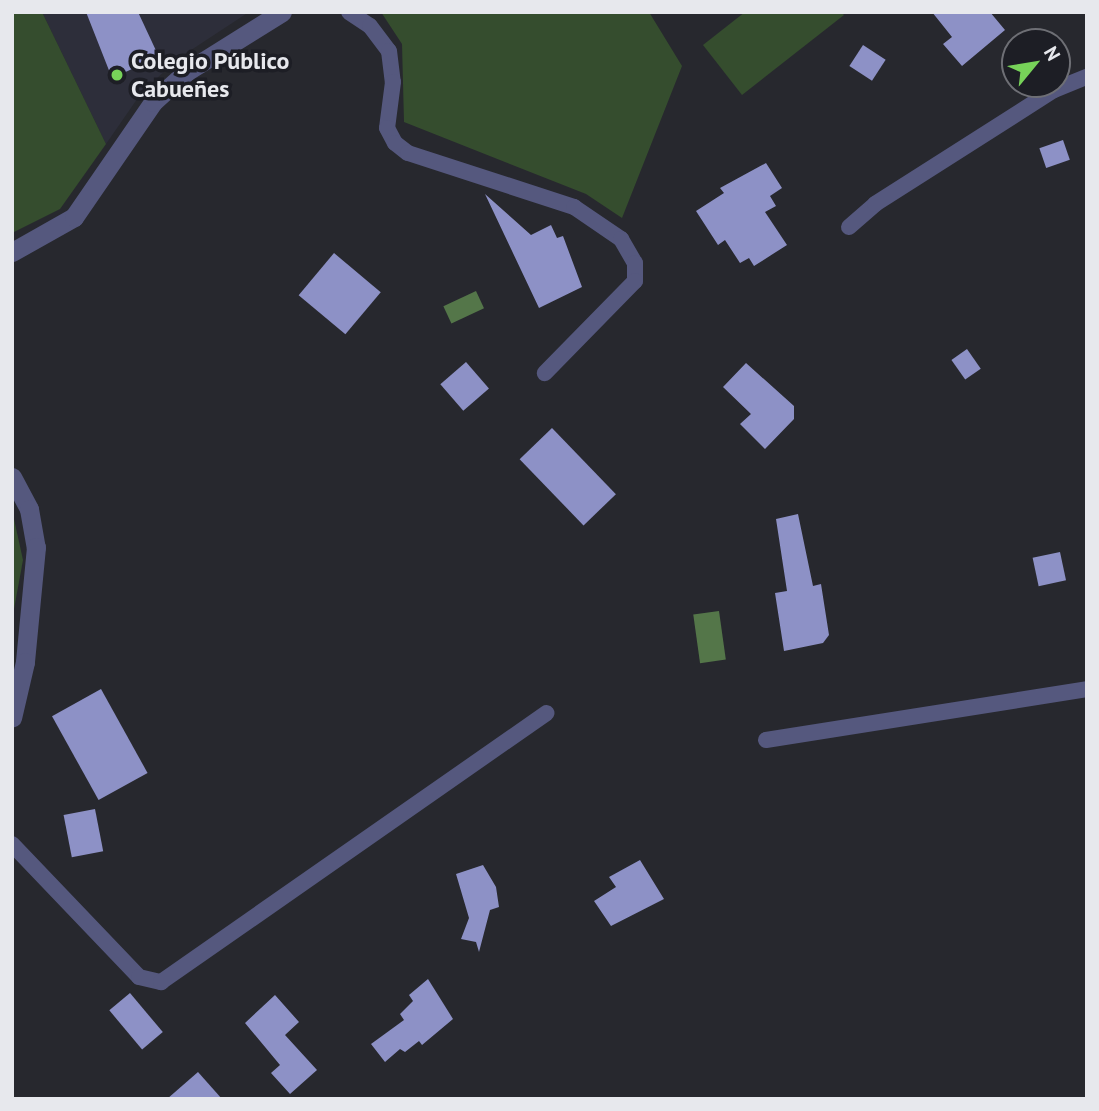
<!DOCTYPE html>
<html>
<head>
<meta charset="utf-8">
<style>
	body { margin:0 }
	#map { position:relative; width:1099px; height:1111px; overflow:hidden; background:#27282e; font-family:"PT Sans",sans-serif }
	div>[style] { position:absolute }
	.built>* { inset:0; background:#2d2e3a }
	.green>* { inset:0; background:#354d2e }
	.water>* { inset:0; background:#547649; transform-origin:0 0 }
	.building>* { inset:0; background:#8d91c6; transform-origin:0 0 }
	.service>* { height:16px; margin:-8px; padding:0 8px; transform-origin:8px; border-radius:8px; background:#55587e }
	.minor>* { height:19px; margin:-9.5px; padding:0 9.5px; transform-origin:9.5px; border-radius:9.5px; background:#55587e }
	.dots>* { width:19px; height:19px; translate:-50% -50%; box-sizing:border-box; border:4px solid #1d1e25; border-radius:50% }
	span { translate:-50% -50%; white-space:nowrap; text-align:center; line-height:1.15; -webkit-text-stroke:7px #1d1e25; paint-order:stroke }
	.poi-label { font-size:24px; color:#e7e8ed; font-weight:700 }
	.left { translate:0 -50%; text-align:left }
	.frame { position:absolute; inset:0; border:14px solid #e7e8ed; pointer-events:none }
	.north { position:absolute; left:1001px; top:28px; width:70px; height:70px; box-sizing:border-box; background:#1d1e25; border:2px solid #6e6f75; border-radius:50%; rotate:60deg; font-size:19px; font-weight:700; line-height:28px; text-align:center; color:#e7e8ed }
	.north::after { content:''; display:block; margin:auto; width:24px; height:32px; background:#77d259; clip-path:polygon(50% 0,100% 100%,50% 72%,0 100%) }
</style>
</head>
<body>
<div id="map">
	<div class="built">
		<i style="clip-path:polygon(42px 12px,249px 12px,179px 58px,142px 92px,106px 144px)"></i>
	</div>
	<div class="green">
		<i style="clip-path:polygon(12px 12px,42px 12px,106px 144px,60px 209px,12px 233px)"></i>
		<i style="clip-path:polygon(381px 12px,649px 12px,682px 66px,622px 218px,586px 194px,404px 122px,402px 44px)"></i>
		<i style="clip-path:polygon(745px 12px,841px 12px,844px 15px,742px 95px,703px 45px)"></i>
		<i style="clip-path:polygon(12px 510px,23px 560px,12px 620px)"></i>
	</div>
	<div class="water">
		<i style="left:476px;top:291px;width:19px;height:36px;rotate:65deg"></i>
		<i style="left:719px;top:611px;width:49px;height:26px;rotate:82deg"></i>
	</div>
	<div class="building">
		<i style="clip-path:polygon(86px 12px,138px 12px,159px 57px,112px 78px)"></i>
		<i style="clip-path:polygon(932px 12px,990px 12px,1005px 30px,962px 66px,943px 44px,952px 37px)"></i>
		<i style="left:863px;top:45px;width:27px;height:25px;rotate:33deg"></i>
		<i style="left:1063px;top:140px;width:21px;height:25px;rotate:71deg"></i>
		<i style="clip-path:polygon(766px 163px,782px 188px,770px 196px,776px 206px,765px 212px,787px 245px,754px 266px,749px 258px,740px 263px,725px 240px,718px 245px,696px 211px,724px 193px,720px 188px)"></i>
		<i style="clip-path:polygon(485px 194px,531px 235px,551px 225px,557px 238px,563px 236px,582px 287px,539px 308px)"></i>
		<i style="left:334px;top:253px;width:61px;height:55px;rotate:40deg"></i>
		<i style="left:967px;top:349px;width:24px;height:19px;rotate:55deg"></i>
		<i style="left:466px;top:362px;width:35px;height:34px;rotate:49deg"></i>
		<i style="clip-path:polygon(746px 363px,794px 406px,794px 419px,765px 449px,740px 424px,751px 414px,723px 387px)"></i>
		<i style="left:552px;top:428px;width:92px;height:45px;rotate:46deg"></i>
		<i style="clip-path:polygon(798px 514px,813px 586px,821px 584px,829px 635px,823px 643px,784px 651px,775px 593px,787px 591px,776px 519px)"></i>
		<i style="left:1060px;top:552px;width:29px;height:28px;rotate:78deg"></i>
		<i style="left:101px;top:689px;width:96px;height:56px;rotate:61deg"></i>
		<i style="left:95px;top:809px;width:43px;height:32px;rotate:79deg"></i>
		<i style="clip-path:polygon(640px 860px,664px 899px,611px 926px,594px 901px,616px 887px,609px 877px)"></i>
		<i style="clip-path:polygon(483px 865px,496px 887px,499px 907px,490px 910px,479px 952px,476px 942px,461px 939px,469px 918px,456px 874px)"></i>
		<i style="clip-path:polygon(428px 979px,453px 1019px,422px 1045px,419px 1041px,405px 1052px,400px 1049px,385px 1062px,371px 1044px,404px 1020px,400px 1014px,413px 1001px,409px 995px)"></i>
		<i style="left:130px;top:993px;width:51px;height:27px;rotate:50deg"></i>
		<i style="clip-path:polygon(275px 995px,299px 1022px,285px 1035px,317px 1070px,290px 1094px,271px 1073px,280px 1065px,245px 1023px)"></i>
		<i style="clip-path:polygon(198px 1072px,222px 1099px,167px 1099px)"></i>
	</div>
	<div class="service">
		<i style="left:349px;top:12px;width:25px;rotate:34deg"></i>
		<i style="left:370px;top:26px;width:31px;rotate:53deg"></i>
		<i style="left:389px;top:51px;width:31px;rotate:83deg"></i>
		<i style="left:393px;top:82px;width:46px;rotate:97.4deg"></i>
		<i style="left:387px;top:128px;width:17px;rotate:62deg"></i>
		<i style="left:395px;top:143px;width:16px;rotate:38deg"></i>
		<i style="left:408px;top:153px;width:175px;rotate:18deg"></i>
		<i style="left:574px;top:207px;width:57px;rotate:34.2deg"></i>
		<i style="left:621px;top:239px;width:28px;rotate:60deg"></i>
		<i style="left:635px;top:263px;width:18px;rotate:90deg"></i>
		<i style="left:635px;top:281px;width:129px;rotate:134.4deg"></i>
		<i style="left:849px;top:227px;width:35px;rotate:-41deg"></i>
		<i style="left:875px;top:204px;width:212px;rotate:-32.5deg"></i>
		<i style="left:1054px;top:90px;width:35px;rotate:-22deg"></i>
		<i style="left:766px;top:740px;width:325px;rotate:-9deg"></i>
		<i style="left:12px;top:844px;width:184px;rotate:46.3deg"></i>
		<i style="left:139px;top:977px;width:23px;rotate:13deg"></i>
		<i style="left:161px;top:982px;width:470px;rotate:-34.9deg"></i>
	</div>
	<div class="minor">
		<i style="left:12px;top:252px;width:71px;rotate:-29.4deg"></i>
		<i style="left:74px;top:217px;width:140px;rotate:-55.5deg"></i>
		<i style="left:153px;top:102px;width:45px;rotate:-42.3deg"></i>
		<i style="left:186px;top:72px;width:113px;rotate:-32deg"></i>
		<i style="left:12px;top:477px;width:36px;rotate:62deg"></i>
		<i style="left:29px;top:509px;width:39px;rotate:80deg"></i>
		<i style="left:36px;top:547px;width:116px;rotate:95.5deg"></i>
		<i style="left:25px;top:662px;width:57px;rotate:103.1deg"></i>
	</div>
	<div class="dots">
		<i style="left:117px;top:75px;background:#77d259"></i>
	</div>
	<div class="poi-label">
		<span class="left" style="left:131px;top:75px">Colegio Público<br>Cabueñes</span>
	</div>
	<div class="frame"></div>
	<div class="north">N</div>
</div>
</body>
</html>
